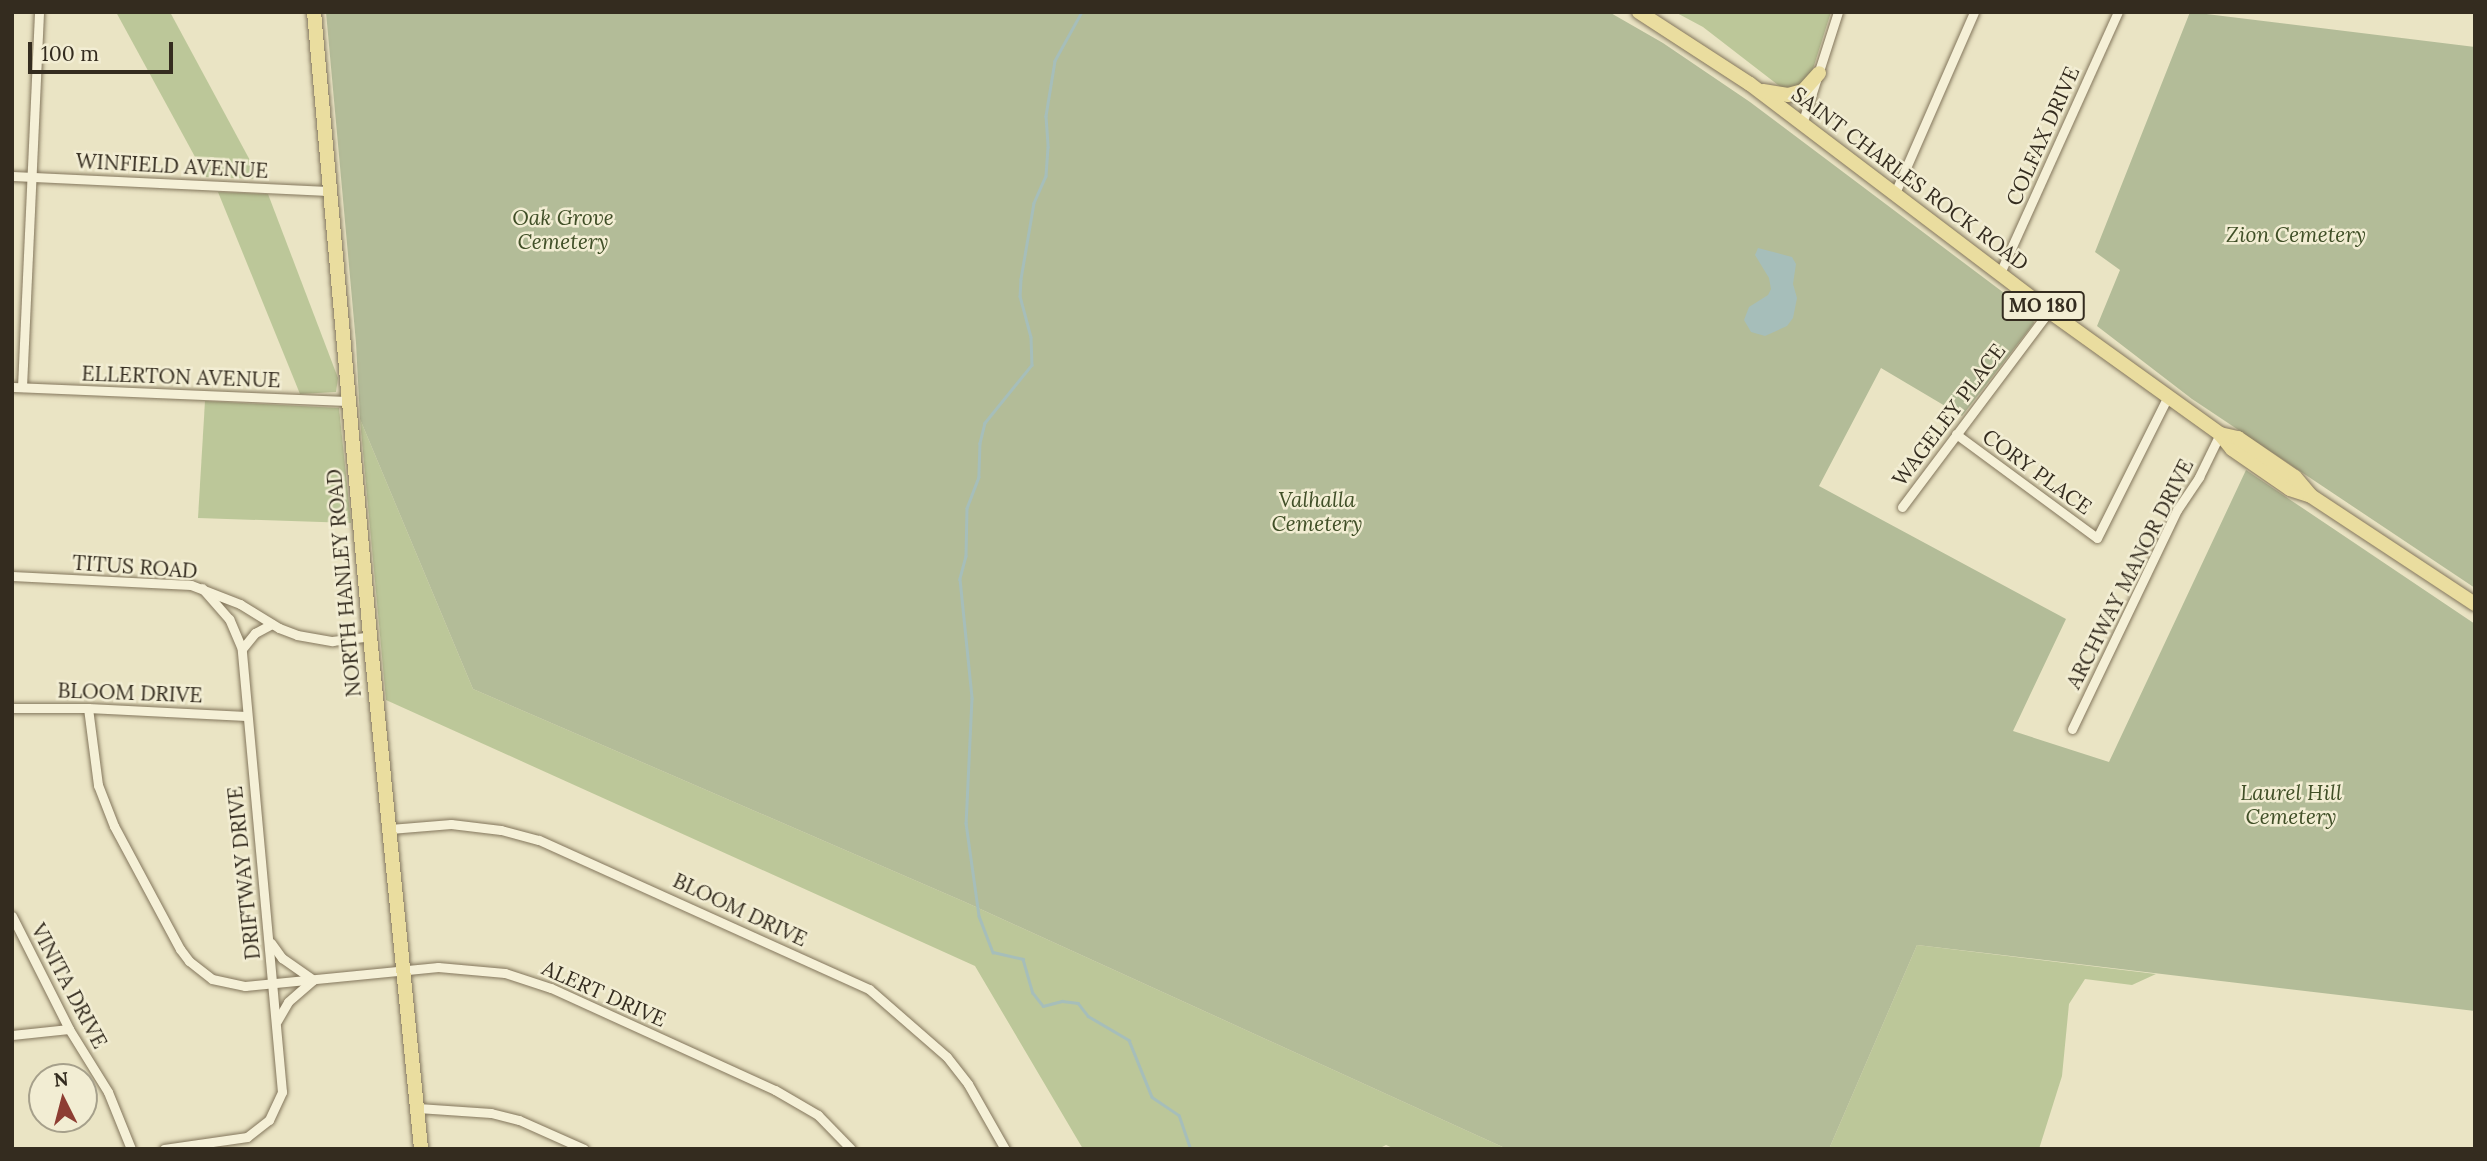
<!DOCTYPE html>
<html>
<head>
<meta charset="utf-8">
<style>
	body { margin:0 }
	#map { position:relative; width:2487px; height:1161px; overflow:hidden; background:#eae4c4; font-family:Lora,serif }
	div>[style] { position:absolute }
	.green>* { inset:0; background:#bcc799 }
	.cemetery>* { inset:0; background:#b3bc98 }
	.water>* { inset:0; background:#a6beba }
	.stream>* { height:2.5px; margin:-1.25px; padding:0 1.25px; transform-origin:1.25px; border-radius:1.25px; background:#a6beba }
	.roads { filter:drop-shadow(0 0 2px #83765c) drop-shadow(0 0 2px #83765c) }
	.street>* { height:9px; margin:-4.5px; padding:0 4.5px; transform-origin:4.5px; border-radius:4.5px; background:#f5f0d7 }
	.primary>* { height:14px; margin:-7px; padding:0 7px; transform-origin:7px; border-radius:7px; background:#eadd9f }
	span { translate:-50% -50%; white-space:nowrap; text-align:center; line-height:1.15; -webkit-text-stroke:5px #f2edd3; paint-order:stroke }
	.shield-label span { padding:2px 5px; background:#f2edd3; border:2px solid; border-radius:5px; -webkit-text-stroke-width:0 }
	.shield-label { font-size:19px; color:#342c1f; font-weight:700 }
	.street-label { font-size:21px; color:#342c1f }
	.park-label { font-size:21px; color:#404f27; font-style:italic }
	.frame { position:absolute; inset:0; border:14px solid #342c1f; pointer-events:none }
	.north { position:absolute; left:28px; top:1063px; width:70px; height:70px; box-sizing:border-box; background:#f2edd3; border:2px solid #a6a08b; border-radius:50%; rotate:354deg; font-size:19px; font-weight:700; line-height:28px; text-align:center; color:#342c1f }
	.north::after { content:''; display:block; margin:auto; width:24px; height:32px; background:#8d3d32; clip-path:polygon(50% 0,100% 100%,50% 72%,0 100%) }
	.scale { position:absolute; left:28px; top:42px; width:145px; height:32px; box-sizing:border-box; border:4px solid #342c1f; border-top:0; padding-left:9px; font-size:21px; line-height:24px; white-space:nowrap; color:#342c1f; -webkit-text-stroke:5px #f2edd3; paint-order:stroke }
</style>
</head>
<body>
<div id="map">
	<div class="green">
		<i style="clip-path:polygon(116px 12px,170px 12px,260px 179px,206px 177px)"></i>
		<i style="clip-path:polygon(1675px 12px,1831px 12px,1811px 75px,1795px 90px,1782px 88px,1703px 27px)"></i>
		<i style="clip-path:polygon(218px 192px,268px 194px,338px 378px,336px 392px,300px 394px)"></i>
		<i style="clip-path:polygon(205px 401px,339px 408px,351px 523px,198px 518px)"></i>
		<i style="clip-path:polygon(360px 419px,473px 689px,965px 902px,1507px 1149px,1395px 1149px,1386px 1145px,1378px 1149px,1083px 1149px,975px 966px,386px 700px)"></i>
		<i style="clip-path:polygon(1917px 945px,2156px 974px,2132px 985px,2085px 979px,2069px 1004px,2062px 1076px,2039px 1149px,1829px 1149px)"></i>
	</div>
	<div class="cemetery">
		<i style="clip-path:polygon(326px 12px,1609px 12px,1663px 43px,1750px 102px,2032px 314px,2034px 323px,1962px 416px,1881px 368px,1819px 486px,2066px 619px,2013px 731px,2109px 762px,2246px 470px,2475px 624px,2475px 1011px,1917px 945px,1829px 1149px,1507px 1149px,965px 902px,473px 689px,360px 419px,356px 343px)"></i>
		<i style="clip-path:polygon(2190px 12px,2475px 47px,2475px 588px,2192px 399px,2097px 326px,2120px 270px,2095px 252px)"></i>
	</div>
	<div class="water">
		<i style="clip-path:polygon(1758px 248px,1792px 257px,1796px 264px,1793px 284px,1797px 298px,1793px 318px,1787px 326px,1765px 336px,1751px 332px,1744px 320px,1749px 307px,1768px 295px,1771px 289px,1769px 278px,1755px 255px)"></i>
	</div>
	<div class="stream">
		<i style="left:1082px;top:12px;width:56px;rotate:118.9deg"></i>
		<i style="left:1055px;top:61px;width:56px;rotate:99.3deg"></i>
		<i style="left:1046px;top:116px;width:31px;rotate:86deg"></i>
		<i style="left:1048px;top:147px;width:29px;rotate:94deg"></i>
		<i style="left:1046px;top:176px;width:30px;rotate:114deg"></i>
		<i style="left:1034px;top:203px;width:77px;rotate:99.7deg"></i>
		<i style="left:1021px;top:279px;width:17px;rotate:93deg"></i>
		<i style="left:1020px;top:296px;width:42px;rotate:75deg"></i>
		<i style="left:1031px;top:337px;width:28px;rotate:88deg"></i>
		<i style="left:1032px;top:365px;width:75px;rotate:129deg"></i>
		<i style="left:985px;top:423px;width:21px;rotate:104deg"></i>
		<i style="left:980px;top:443px;width:34px;rotate:92deg"></i>
		<i style="left:979px;top:477px;width:33px;rotate:111deg"></i>
		<i style="left:967px;top:508px;width:48px;rotate:91.2deg"></i>
		<i style="left:966px;top:556px;width:24px;rotate:105deg"></i>
		<i style="left:960px;top:579px;width:120px;rotate:84.2deg"></i>
		<i style="left:972px;top:698px;width:125px;rotate:92.7deg"></i>
		<i style="left:966px;top:823px;width:94px;rotate:82deg"></i>
		<i style="left:979px;top:916px;width:39px;rotate:69deg"></i>
		<i style="left:993px;top:952px;width:31px;rotate:13deg"></i>
		<i style="left:1023px;top:959px;width:35px;rotate:74deg"></i>
		<i style="left:1033px;top:993px;width:16px;rotate:52deg"></i>
		<i style="left:1043px;top:1006px;width:20px;rotate:-15deg"></i>
		<i style="left:1062px;top:1001px;width:16px;rotate:7deg"></i>
		<i style="left:1078px;top:1003px;width:16px;rotate:52deg"></i>
		<i style="left:1088px;top:1016px;width:48px;rotate:30.3deg"></i>
		<i style="left:1129px;top:1040px;width:61px;rotate:68deg"></i>
		<i style="left:1152px;top:1097px;width:32px;rotate:34deg"></i>
		<i style="left:1179px;top:1115px;width:36px;rotate:71deg"></i>
	</div>
	<div class="roads">
		<div class="street">
			<i style="left:1802px;top:124px;width:118px;rotate:-72.2deg"></i>
			<i style="left:12px;top:176px;width:317px;rotate:2.7deg"></i>
			<i style="left:1895px;top:193px;width:197px;rotate:-66.4deg"></i>
			<i style="left:2000px;top:273px;width:286px;rotate:-65.7deg"></i>
			<i style="left:12px;top:387px;width:336px;rotate:2.4deg"></i>
			<i style="left:22px;top:387px;width:375px;rotate:-87.4deg"></i>
			<i style="left:1956px;top:434px;width:175px;rotate:36.4deg"></i>
			<i style="left:2097px;top:538px;width:157px;rotate:-63.4deg"></i>
			<i style="left:1902px;top:507px;width:245px;rotate:-53.1deg"></i>
			<i style="left:12px;top:576px;width:179px;rotate:2.9deg"></i>
			<i style="left:191px;top:585px;width:53px;rotate:21.2deg"></i>
			<i style="left:240px;top:604px;width:46px;rotate:31.6deg"></i>
			<i style="left:279px;top:628px;width:19px;rotate:21deg"></i>
			<i style="left:297px;top:635px;width:36px;rotate:10deg"></i>
			<i style="left:332px;top:641px;width:38px;rotate:-7deg"></i>
			<i style="left:242px;top:649px;width:21px;rotate:-51deg"></i>
			<i style="left:255px;top:633px;width:19px;rotate:-28deg"></i>
			<i style="left:12px;top:708px;width:76px"></i>
			<i style="left:88px;top:708px;width:158px;rotate:2.9deg"></i>
			<i style="left:88px;top:708px;width:78px;rotate:82.6deg"></i>
			<i style="left:98px;top:785px;width:44px;rotate:68.7deg"></i>
			<i style="left:114px;top:826px;width:140px;rotate:61.8deg"></i>
			<i style="left:180px;top:949px;width:15px;rotate:53deg"></i>
			<i style="left:189px;top:961px;width:29px;rotate:38deg"></i>
			<i style="left:212px;top:979px;width:34px;rotate:12deg"></i>
			<i style="left:245px;top:986px;width:194px;rotate:-5.6deg"></i>
			<i style="left:438px;top:967px;width:67px;rotate:5.1deg"></i>
			<i style="left:505px;top:973px;width:48px;rotate:18.1deg"></i>
			<i style="left:551px;top:988px;width:246px;rotate:24.5deg"></i>
			<i style="left:775px;top:1090px;width:50px;rotate:30.2deg"></i>
			<i style="left:818px;top:1115px;width:47px;rotate:45.9deg"></i>
			<i style="left:2072px;top:729px;width:243px;rotate:-64.4deg"></i>
			<i style="left:2177px;top:510px;width:40px;rotate:-56deg"></i>
			<i style="left:2199px;top:477px;width:48px;rotate:-64deg"></i>
			<i style="left:390px;top:829px;width:61px;rotate:-4.7deg"></i>
			<i style="left:451px;top:824px;width:50px;rotate:6.8deg"></i>
			<i style="left:501px;top:830px;width:39px;rotate:15deg"></i>
			<i style="left:539px;top:840px;width:362px;rotate:24.3deg"></i>
			<i style="left:869px;top:989px;width:103px;rotate:41.1deg"></i>
			<i style="left:947px;top:1057px;width:34px;rotate:52deg"></i>
			<i style="left:968px;top:1084px;width:75px;rotate:60.4deg"></i>
			<i style="left:12px;top:916px;width:127px;rotate:63.2deg"></i>
			<i style="left:69px;top:1029px;width:74px;rotate:58.2deg"></i>
			<i style="left:108px;top:1092px;width:61px;rotate:68deg"></i>
			<i style="left:271px;top:943px;width:19px;rotate:54deg"></i>
			<i style="left:282px;top:958px;width:38px;rotate:35deg"></i>
			<i style="left:313px;top:980px;width:33px;rotate:139deg"></i>
			<i style="left:288px;top:1002px;width:22px;rotate:120deg"></i>
			<i style="left:12px;top:1035px;width:57px;rotate:-6deg"></i>
			<i style="left:418px;top:1108px;width:73px;rotate:3.9deg"></i>
			<i style="left:491px;top:1113px;width:29px;rotate:14deg"></i>
			<i style="left:519px;top:1120px;width:71px;rotate:24deg"></i>
			<i style="left:164px;top:1149px;width:84px;rotate:-8.2deg"></i>
			<i style="left:247px;top:1137px;width:28px;rotate:-38deg"></i>
			<i style="left:269px;top:1120px;width:31px;rotate:-65deg"></i>
			<i style="left:282px;top:1092px;width:445px;rotate:-95.2deg"></i>
			<i style="left:242px;top:649px;width:33px;rotate:-113deg"></i>
			<i style="left:229px;top:619px;width:41px;rotate:-131.1deg"></i>
		</div>
		<div class="primary">
			<i style="left:314px;top:12px;width:627px;rotate:84.87deg"></i>
			<i style="left:370px;top:636px;width:516px;rotate:84.32deg"></i>
			<i style="left:1639px;top:12px;width:132px;rotate:33deg"></i>
			<i style="left:1750px;top:84px;width:375px;rotate:37.2deg"></i>
			<i style="left:2049px;top:311px;width:211px;rotate:35.7deg"></i>
			<i style="left:2220px;top:434px;width:19px;rotate:51deg"></i>
			<i style="left:2232px;top:449px;width:70px;rotate:34.6deg"></i>
			<i style="left:2290px;top:489px;width:22px;rotate:18deg"></i>
			<i style="left:2311px;top:496px;width:196px;rotate:33.4deg"></i>
			<i style="left:1763px;top:91px;width:25px;rotate:9deg"></i>
			<i style="left:1788px;top:95px;width:16px;rotate:-15deg"></i>
			<i style="left:1803px;top:91px;width:24px;rotate:-48deg"></i>
			<i style="left:2220px;top:434px;width:18px;rotate:13deg"></i>
			<i style="left:2238px;top:438px;width:69px;rotate:34.4deg"></i>
			<i style="left:2295px;top:477px;width:23px;rotate:50deg"></i>
		</div>
	</div>
	<div class="shield-label">
		<span style="left:2043px;top:306px">MO 180</span>
	</div>
	<div class="street-label">
		<span style="left:2043px;top:136px;rotate:-66deg">COLFAX DRIVE</span>
		<span style="left:172px;top:166px;rotate:3deg">WINFIELD AVENUE</span>
		<span style="left:1910px;top:179px;rotate:37deg">SAINT CHARLES ROCK ROAD</span>
		<span style="left:181px;top:377px;rotate:2deg">ELLERTON AVENUE</span>
		<span style="left:1949px;top:415px;rotate:-53deg">WAGELEY PLACE</span>
		<span style="left:2037px;top:472px;rotate:36deg">CORY PLACE</span>
		<span style="left:135px;top:567px;rotate:4deg">TITUS ROAD</span>
		<span style="left:2130px;top:574px;rotate:-63deg">ARCHWAY MANOR DRIVE</span>
		<span style="left:344px;top:583px;rotate:-95deg">NORTH HANLEY ROAD</span>
		<span style="left:130px;top:693px;rotate:2deg">BLOOM DRIVE</span>
		<span style="left:244px;top:873px;rotate:-96deg">DRIFTWAY DRIVE</span>
		<span style="left:740px;top:910px;rotate:25deg">BLOOM DRIVE</span>
		<span style="left:69px;top:986px;rotate:62deg">VINITA DRIVE</span>
		<span style="left:604px;top:994px;rotate:24deg">ALERT DRIVE</span>
	</div>
	<div class="park-label">
		<span style="left:563px;top:230px">Oak Grove<br>Cemetery</span>
		<span style="left:2296px;top:235px">Zion Cemetery</span>
		<span style="left:1317px;top:512px">Valhalla<br>Cemetery</span>
		<span style="left:2291px;top:805px">Laurel Hill<br>Cemetery</span>
	</div>
	<div class="frame"></div>
	<div class="north">N</div>
	<div class="scale">100 m</div>
</div>
</body>
</html>
